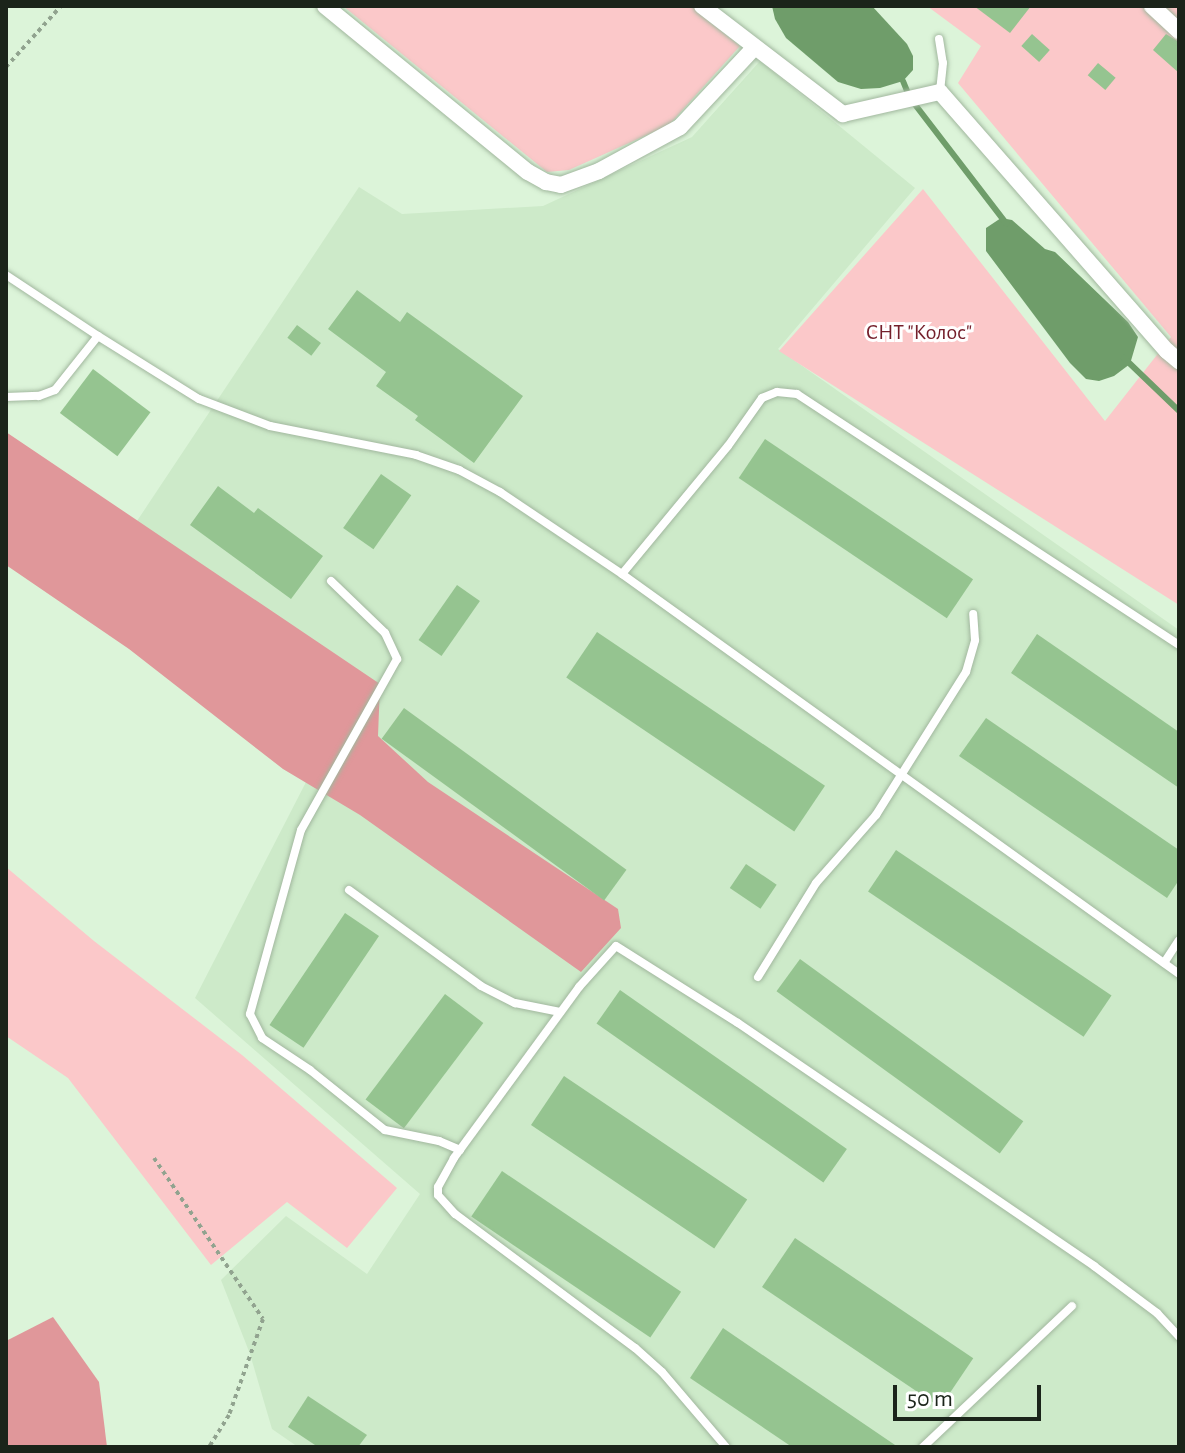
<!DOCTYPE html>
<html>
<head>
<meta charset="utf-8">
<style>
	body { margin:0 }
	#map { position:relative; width:1185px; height:1453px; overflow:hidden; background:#dcf4d9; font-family:"Alegreya Sans",sans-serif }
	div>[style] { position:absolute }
	.built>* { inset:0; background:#cdeac9 }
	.green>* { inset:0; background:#fbc8c9 }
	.forest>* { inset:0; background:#e0979a }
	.water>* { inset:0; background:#6f9d6a }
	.stream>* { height:6px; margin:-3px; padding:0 3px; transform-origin:3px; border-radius:3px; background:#6f9d6a }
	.building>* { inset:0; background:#95c490; transform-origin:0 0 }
	.path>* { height:4px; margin-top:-2px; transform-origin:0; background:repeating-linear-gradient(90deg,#91a38f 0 4px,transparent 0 8px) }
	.roads { filter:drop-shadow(0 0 2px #a1b79e) drop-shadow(0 0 2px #a1b79e) }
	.lane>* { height:8px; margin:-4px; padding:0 4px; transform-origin:4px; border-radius:4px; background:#fff }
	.street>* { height:16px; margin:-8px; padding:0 8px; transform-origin:8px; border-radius:8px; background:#fff }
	span { translate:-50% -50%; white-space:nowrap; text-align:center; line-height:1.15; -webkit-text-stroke:6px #fff; paint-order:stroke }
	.park-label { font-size:22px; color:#741f2b }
	.frame { position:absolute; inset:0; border:8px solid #1b241a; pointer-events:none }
	.scale { position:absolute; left:893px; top:1385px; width:148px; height:36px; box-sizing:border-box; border:4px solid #1b241a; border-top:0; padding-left:10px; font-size:24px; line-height:28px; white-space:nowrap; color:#1b241a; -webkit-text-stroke:6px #fff; paint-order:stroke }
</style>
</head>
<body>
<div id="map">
	<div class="built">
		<i style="clip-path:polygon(760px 61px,915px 188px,778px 349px,1179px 630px,1179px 1447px,298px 1447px,272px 1429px,250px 1354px,221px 1280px,286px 1216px,367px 1274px,420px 1194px,195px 998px,305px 784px,357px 669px,133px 527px,359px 187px,402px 214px,543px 206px,692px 137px)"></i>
	</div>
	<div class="green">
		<i style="clip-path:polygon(343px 6px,702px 6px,697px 12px,740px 46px,669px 125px,569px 170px,547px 172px)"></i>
		<i style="clip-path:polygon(927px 6px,1179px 6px,1179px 605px,779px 351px,923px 189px,1105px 421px,1171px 337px,958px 83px,981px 46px)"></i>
		<i style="clip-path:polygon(6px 867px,94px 941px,242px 1055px,397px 1188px,347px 1248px,287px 1202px,211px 1265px,68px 1078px,6px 1036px)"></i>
	</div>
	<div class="forest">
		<i style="clip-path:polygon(6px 432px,380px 684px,378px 736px,428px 782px,618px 909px,621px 928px,581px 972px,360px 815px,283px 769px,129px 649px,6px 565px)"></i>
		<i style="clip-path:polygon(53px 1317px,99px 1382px,107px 1447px,6px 1447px,6px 1341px)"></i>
	</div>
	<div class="water">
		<i style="clip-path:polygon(772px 6px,872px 6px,907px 44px,913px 56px,913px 70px,903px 81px,880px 88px,861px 89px,838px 82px,786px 38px,775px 19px)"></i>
		<i style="clip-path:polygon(1001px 218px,1012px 220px,1045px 249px,1055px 252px,1128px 322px,1138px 337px,1130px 364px,1114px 376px,1099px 381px,1086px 379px,1070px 363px,986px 251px,986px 228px)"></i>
	</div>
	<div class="stream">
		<i style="left:903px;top:81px;width:18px;rotate:68deg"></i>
		<i style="left:910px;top:98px;width:158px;rotate:52.5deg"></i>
		<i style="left:1124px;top:358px;width:76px;rotate:43.9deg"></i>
	</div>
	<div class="building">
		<i style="clip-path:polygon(974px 6px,1031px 6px,1010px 33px)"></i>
		<i style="left:1032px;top:34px;width:24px;height:16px;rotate:42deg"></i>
		<i style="clip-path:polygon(1166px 34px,1179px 42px,1179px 73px,1153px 50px)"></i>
		<i style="left:1098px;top:63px;width:23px;height:16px;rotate:40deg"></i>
		<i style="clip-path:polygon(357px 290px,400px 322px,407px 312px,523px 396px,474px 463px,415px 420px,418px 416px,376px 386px,386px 372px,328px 329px)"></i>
		<i style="left:297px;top:325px;width:30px;height:16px;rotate:37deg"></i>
		<i style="left:93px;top:369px;width:72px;height:55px;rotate:37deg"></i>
		<i style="left:765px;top:439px;width:251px;height:47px;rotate:34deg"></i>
		<i style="left:381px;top:474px;width:37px;height:66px;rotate:35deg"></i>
		<i style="clip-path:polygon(218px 486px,254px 513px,258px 508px,323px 556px,291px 599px,190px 525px)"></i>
		<i style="left:457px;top:585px;width:28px;height:67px;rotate:35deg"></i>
		<i style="left:597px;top:632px;width:275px;height:55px;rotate:34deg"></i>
		<i style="clip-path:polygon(1037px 634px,1179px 732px,1179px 788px,1011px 673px)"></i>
		<i style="left:404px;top:708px;width:275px;height:38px;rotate:36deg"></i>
		<i style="clip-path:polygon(986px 718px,1179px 850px,1179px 880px,1167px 898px,959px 756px)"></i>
		<i style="left:896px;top:850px;width:260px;height:50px;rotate:34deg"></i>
		<i style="left:746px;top:864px;width:37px;height:29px;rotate:34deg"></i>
		<i style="left:345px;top:913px;width:41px;height:135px;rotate:34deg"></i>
		<i style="left:800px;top:959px;width:276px;height:40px;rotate:36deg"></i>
		<i style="left:620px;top:990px;width:277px;height:41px;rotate:35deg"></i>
		<i style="left:445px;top:994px;width:48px;height:132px;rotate:37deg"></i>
		<i style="left:564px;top:1076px;width:221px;height:59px;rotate:34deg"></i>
		<i style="left:502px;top:1171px;width:216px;height:55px;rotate:34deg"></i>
		<i style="left:795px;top:1238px;width:215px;height:59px;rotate:34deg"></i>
		<i style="clip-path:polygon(723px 1328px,898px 1447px,792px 1447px,690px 1378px)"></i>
		<i style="clip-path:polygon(308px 1396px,367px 1435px,358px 1447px,318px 1447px,288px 1427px)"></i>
	</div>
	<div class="path">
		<i style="left:6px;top:67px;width:82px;rotate:-48deg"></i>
		<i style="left:154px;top:1158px;width:194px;rotate:55.9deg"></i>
		<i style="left:263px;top:1319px;width:102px;rotate:109.5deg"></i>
		<i style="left:229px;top:1415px;width:38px;rotate:122deg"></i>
	</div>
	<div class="roads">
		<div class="lane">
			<i style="left:939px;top:39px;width:24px;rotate:81deg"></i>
			<i style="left:943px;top:63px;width:29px;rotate:96deg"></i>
			<i style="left:6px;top:275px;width:110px;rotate:33.5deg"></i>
			<i style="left:6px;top:397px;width:33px;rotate:-2deg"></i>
			<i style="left:39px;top:396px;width:17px;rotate:-21deg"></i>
			<i style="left:55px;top:390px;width:69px;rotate:-51.5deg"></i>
			<i style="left:98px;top:336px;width:119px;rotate:32deg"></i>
			<i style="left:199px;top:399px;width:76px;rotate:20.8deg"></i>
			<i style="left:270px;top:426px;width:149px;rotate:11.2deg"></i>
			<i style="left:416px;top:455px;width:46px;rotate:19.2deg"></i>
			<i style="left:459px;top:470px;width:47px;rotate:28.2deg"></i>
			<i style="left:500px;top:492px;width:147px;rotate:33.9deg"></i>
			<i style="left:622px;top:574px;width:686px;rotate:35.68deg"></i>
			<i style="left:622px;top:574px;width:166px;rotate:-50.4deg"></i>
			<i style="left:728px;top:446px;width:59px;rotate:-54.7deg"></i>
			<i style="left:762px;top:398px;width:16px;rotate:-22deg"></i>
			<i style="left:777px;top:392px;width:20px;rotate:6deg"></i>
			<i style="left:797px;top:394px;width:457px;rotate:33.3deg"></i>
			<i style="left:331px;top:581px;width:75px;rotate:43.9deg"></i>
			<i style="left:385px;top:633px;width:29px;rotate:65deg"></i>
			<i style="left:397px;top:659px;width:196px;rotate:119.3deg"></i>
			<i style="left:301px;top:830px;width:191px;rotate:105.5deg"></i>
			<i style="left:250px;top:1014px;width:27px;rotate:63deg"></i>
			<i style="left:262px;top:1038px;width:58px;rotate:33.7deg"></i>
			<i style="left:310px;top:1070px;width:96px;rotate:38.7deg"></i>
			<i style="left:385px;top:1130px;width:55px;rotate:11.5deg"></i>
			<i style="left:439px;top:1141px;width:23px;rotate:23deg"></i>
			<i style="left:349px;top:890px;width:163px;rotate:36deg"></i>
			<i style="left:481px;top:986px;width:38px;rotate:27deg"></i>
			<i style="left:515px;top:1003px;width:46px;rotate:11.3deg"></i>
			<i style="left:1164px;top:963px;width:27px;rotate:-57deg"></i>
			<i style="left:758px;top:977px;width:110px;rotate:-58.3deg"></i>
			<i style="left:816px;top:883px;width:91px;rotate:-48.6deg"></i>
			<i style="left:876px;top:815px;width:169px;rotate:-57.8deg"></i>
			<i style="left:966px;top:672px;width:33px;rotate:-74deg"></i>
			<i style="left:975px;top:640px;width:26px;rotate:-94deg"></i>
			<i style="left:726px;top:1447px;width:99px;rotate:-130.5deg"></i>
			<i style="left:662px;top:1372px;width:36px;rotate:-138deg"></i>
			<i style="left:635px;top:1348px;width:224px;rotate:-143.3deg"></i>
			<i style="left:455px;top:1214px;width:25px;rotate:-132deg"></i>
			<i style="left:438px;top:1195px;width:8px;rotate:-90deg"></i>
			<i style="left:438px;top:1187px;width:33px;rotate:-61deg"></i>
			<i style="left:454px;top:1158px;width:212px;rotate:-53.8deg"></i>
			<i style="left:579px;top:987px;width:55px;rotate:-47.9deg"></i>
			<i style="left:616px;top:946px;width:144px;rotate:32.3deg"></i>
			<i style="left:738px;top:1023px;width:431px;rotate:34.3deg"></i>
			<i style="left:1094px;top:1266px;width:79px;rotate:36.7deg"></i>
			<i style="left:1157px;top:1313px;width:33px;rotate:47deg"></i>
			<i style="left:923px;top:1447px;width:205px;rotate:-43.4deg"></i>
		</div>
		<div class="street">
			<i style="left:325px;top:6px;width:262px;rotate:39.3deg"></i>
			<i style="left:528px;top:172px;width:21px;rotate:29deg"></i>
			<i style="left:546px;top:182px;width:15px;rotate:11deg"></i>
			<i style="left:561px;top:185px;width:40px;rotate:-20.2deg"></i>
			<i style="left:599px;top:171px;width:92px;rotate:-28.5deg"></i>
			<i style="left:680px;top:127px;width:108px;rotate:-46.9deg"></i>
			<i style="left:702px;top:6px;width:178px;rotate:37.5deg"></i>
			<i style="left:843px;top:114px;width:99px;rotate:-12.8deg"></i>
			<i style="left:940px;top:92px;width:344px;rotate:48.8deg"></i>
			<i style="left:1167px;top:351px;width:16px;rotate:40deg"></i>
			<i style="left:1152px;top:6px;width:37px;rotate:43deg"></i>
		</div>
	</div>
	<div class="park-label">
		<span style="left:919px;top:333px">СНТ "Колос"</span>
	</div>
	<div class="frame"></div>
	<div class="scale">50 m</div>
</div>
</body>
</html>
